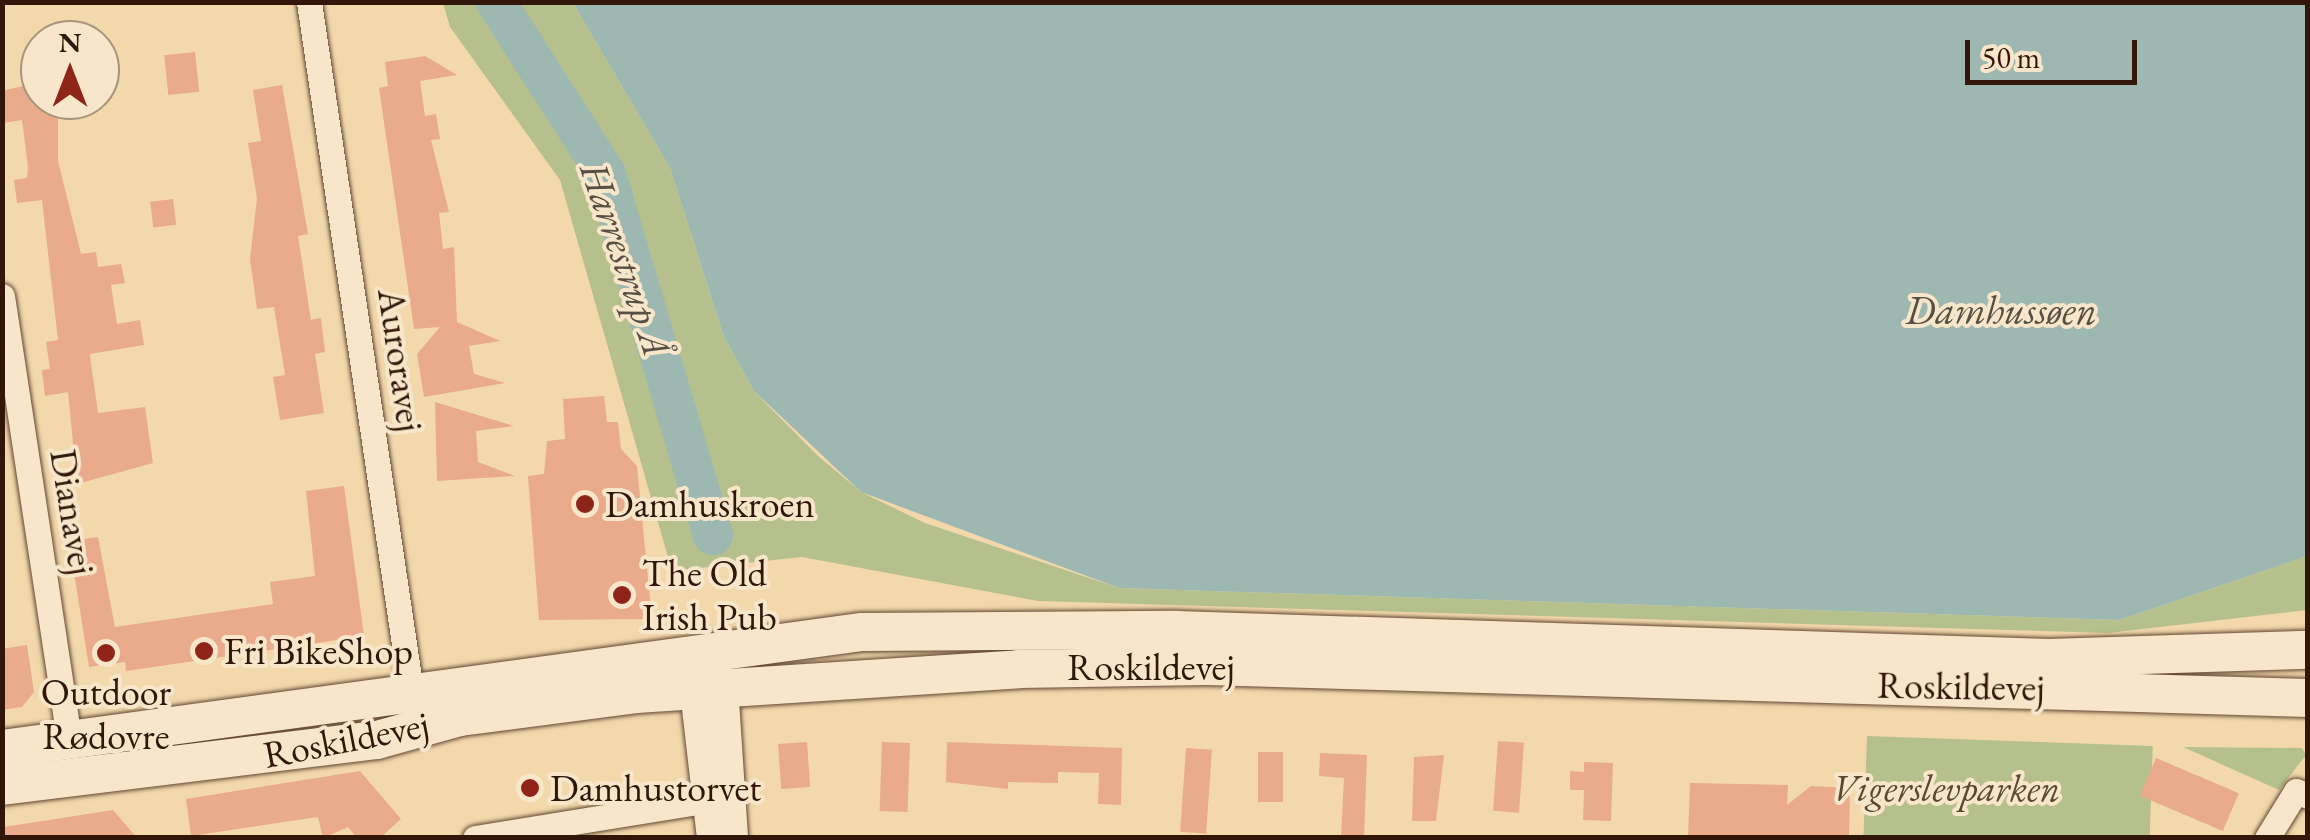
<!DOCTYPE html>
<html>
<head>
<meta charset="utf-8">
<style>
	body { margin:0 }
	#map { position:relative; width:2310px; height:840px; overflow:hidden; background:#f3d8ac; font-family:"EB Garamond",serif }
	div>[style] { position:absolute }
	.green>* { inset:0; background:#b6c08d; transform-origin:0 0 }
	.water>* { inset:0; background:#9db8b1 }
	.river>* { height:40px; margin:-20px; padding:0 20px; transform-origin:20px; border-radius:20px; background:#9db8b1 }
	.building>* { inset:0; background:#eaaa8c; transform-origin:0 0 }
	.roads { filter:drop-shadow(0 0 2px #624632) drop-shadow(0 0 2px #624632) }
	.minor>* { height:25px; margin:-12.5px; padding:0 12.5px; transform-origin:12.5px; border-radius:12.5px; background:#f7e6c9 }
	.tertiary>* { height:32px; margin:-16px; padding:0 16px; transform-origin:16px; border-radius:16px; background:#f7e6c9 }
	.secondary>* { height:38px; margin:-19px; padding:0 19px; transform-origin:19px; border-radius:19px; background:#f7e6c9 }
	.dots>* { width:28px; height:28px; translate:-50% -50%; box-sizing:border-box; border:5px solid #f7e6c9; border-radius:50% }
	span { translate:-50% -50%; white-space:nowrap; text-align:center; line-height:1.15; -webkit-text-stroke:8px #f7e6c9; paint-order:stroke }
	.street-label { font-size:38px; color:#311609 }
	.poi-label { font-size:38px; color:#311609 }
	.left { translate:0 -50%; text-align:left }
	.park-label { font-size:38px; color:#594931; font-style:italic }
	.water-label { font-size:40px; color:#574f44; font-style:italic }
	.frame { position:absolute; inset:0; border:5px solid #311609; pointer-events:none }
	.north { position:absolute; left:20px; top:20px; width:100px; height:100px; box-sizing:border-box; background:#f7e6c9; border:2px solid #a8937c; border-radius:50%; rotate:0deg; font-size:28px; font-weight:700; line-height:40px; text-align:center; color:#311609 }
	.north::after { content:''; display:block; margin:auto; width:35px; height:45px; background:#8f2418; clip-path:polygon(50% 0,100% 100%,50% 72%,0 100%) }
	.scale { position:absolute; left:1965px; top:40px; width:172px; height:45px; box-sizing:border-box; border:5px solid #311609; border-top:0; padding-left:12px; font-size:30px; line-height:35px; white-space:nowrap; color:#311609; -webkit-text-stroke:8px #f7e6c9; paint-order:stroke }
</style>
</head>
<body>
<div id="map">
	<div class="green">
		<i style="clip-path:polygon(443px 3px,573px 3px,670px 168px,724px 337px,754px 391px,817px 455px,861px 492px,925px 523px,1119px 588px,2120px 620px,2307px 556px,2307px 610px,2108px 633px,1038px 601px,802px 557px,672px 571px,560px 180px,450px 27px)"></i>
		<i style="left:1867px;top:736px;width:286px;height:102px;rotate:2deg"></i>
		<i style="clip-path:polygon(2183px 747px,2302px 748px,2306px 755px,2279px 790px)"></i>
	</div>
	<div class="water">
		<i style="clip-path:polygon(573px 3px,2307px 3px,2307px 556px,2120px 620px,1119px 588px,861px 492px,754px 391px,724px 337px,670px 168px)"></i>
	</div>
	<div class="river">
		<i style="left:496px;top:2px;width:204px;rotate:57.4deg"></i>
		<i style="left:606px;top:174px;width:377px;rotate:73.5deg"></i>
	</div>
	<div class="building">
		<i style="left:195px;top:52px;width:40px;height:31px;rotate:84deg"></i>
		<i style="clip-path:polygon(425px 56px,457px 75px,420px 81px,425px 116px,436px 114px,440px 139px,431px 140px,449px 212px,439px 213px,443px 249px,454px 247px,457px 322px,500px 341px,469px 346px,474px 374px,505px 383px,424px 397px,417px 354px,440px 327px,414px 329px,379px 88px,388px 86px,385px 62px)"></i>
		<i style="clip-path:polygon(40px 82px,40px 100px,58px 100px,58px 161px,81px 254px,96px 252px,98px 267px,121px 264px,125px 283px,111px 285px,117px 324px,140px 320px,144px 345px,90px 354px,91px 363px,98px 413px,145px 407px,153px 463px,77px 484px,68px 392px,45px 396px,42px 370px,50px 369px,46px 342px,58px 340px,42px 200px,17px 203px,14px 180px,27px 178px,28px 167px,22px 120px,2px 123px,2px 91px)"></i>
		<i style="clip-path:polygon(282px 85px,308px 234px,298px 236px,311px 320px,321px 318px,325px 352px,315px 354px,324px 413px,280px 420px,273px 377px,285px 375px,274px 307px,257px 309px,250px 259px,257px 198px,248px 143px,261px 141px,253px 90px)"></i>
		<i style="left:173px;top:199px;width:26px;height:23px;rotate:83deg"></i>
		<i style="clip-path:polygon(604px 396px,607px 422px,618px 422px,621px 449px,637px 466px,652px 619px,539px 620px,528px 476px,544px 474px,547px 441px,565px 439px,563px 399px)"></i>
		<i style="clip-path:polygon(435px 402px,514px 426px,476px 431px,478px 462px,515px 476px,437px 481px)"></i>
		<i style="clip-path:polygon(344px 486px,364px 636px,126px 671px,125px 662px,89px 667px,69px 541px,98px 537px,115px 627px,273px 604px,270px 582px,315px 576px,306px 491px)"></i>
		<i style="clip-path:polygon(27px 645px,34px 692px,22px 707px,2px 710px,2px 649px)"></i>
		<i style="left:1498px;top:741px;width:26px;height:70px;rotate:4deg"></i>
		<i style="left:807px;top:742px;width:45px;height:29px;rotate:86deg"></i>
		<i style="left:882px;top:742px;width:28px;height:69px;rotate:2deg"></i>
		<i style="clip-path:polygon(947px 742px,1122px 748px,1121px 805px,1098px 804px,1099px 773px,1058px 772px,1058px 783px,1008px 782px,1008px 789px,946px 782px)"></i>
		<i style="left:1186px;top:748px;width:26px;height:84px;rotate:4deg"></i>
		<i style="left:1258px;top:752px;width:25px;height:50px"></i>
		<i style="clip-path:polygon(1320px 753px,1367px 755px,1364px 838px,1341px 838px,1344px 778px,1319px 776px)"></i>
		<i style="clip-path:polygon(1444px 755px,1436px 821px,1412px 821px,1414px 757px)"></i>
		<i style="left:2156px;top:758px;width:90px;height:41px;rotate:23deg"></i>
		<i style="clip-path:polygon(1584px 762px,1613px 763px,1611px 821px,1583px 820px,1584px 790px,1570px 790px,1570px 771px,1584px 772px)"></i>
		<i style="clip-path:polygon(360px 771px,401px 819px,380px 838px,357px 838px,348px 827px,323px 838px,318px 817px,191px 836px,186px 799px)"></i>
		<i style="clip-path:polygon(1690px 783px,1788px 785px,1787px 805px,1811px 786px,1850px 788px,1849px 838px,1688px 838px)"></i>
		<i style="clip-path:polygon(113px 810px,137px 838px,5px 838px,4px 827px)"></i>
	</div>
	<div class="roads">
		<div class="minor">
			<i style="left:309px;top:2px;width:711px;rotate:81.58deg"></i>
			<i style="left:2px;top:296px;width:448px;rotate:81.4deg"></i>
			<i style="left:475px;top:838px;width:232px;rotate:-9.2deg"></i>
			<i style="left:2267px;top:838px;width:55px;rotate:-58.3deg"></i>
			<i style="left:2296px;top:791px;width:13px;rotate:23deg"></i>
		</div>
		<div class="tertiary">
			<i style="left:693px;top:665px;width:174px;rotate:83.4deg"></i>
			<i style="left:708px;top:670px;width:21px;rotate:49deg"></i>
			<i style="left:722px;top:686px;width:152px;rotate:86.2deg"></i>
		</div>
		<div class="secondary">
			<i style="left:2px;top:749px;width:868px;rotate:-7.75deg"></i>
			<i style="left:862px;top:632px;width:315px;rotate:-0.4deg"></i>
			<i style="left:1177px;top:630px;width:872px;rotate:1.84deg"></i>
			<i style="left:2049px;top:658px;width:259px;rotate:-1.8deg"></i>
			<i style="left:2px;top:786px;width:378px;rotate:-7deg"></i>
			<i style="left:377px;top:740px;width:86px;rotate:-15.5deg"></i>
			<i style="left:460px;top:717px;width:177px;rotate:-7.4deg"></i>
			<i style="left:636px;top:694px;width:384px;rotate:-3.7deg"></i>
			<i style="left:1019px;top:669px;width:188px;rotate:-0.9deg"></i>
			<i style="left:1207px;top:666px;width:1101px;rotate:1.66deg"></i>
		</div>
	</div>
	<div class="dots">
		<i style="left:585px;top:504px;background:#8f2418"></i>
		<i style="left:622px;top:595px;background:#8f2418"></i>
		<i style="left:204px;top:651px;background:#8f2418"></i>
		<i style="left:106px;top:653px;background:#8f2418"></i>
		<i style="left:530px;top:788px;background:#8f2418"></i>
	</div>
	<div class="street-label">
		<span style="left:401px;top:360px;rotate:82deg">Auroravej</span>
		<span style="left:73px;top:512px;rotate:81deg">Dianavej</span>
		<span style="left:1151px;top:667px">Roskildevej</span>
		<span style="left:1961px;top:686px;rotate:1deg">Roskildevej</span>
		<span style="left:346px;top:739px;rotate:-11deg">Roskildevej</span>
	</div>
	<div class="poi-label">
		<span class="left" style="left:605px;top:504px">Damhuskroen</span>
		<span class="left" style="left:642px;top:595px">The Old<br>Irish Pub</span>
		<span class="left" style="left:224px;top:651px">Fri BikeShop</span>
		<span style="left:106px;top:714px">Outdoor<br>Rødovre</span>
		<span class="left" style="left:550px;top:788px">Damhustorvet</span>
	</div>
	<div class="park-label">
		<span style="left:1946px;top:788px">Vigerslevparken</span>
	</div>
	<div class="water-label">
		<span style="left:626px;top:259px;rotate:71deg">Harrestrup Å</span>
		<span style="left:2001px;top:310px">Damhussøen</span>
	</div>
	<div class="frame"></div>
	<div class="north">N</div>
	<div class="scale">50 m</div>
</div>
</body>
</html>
